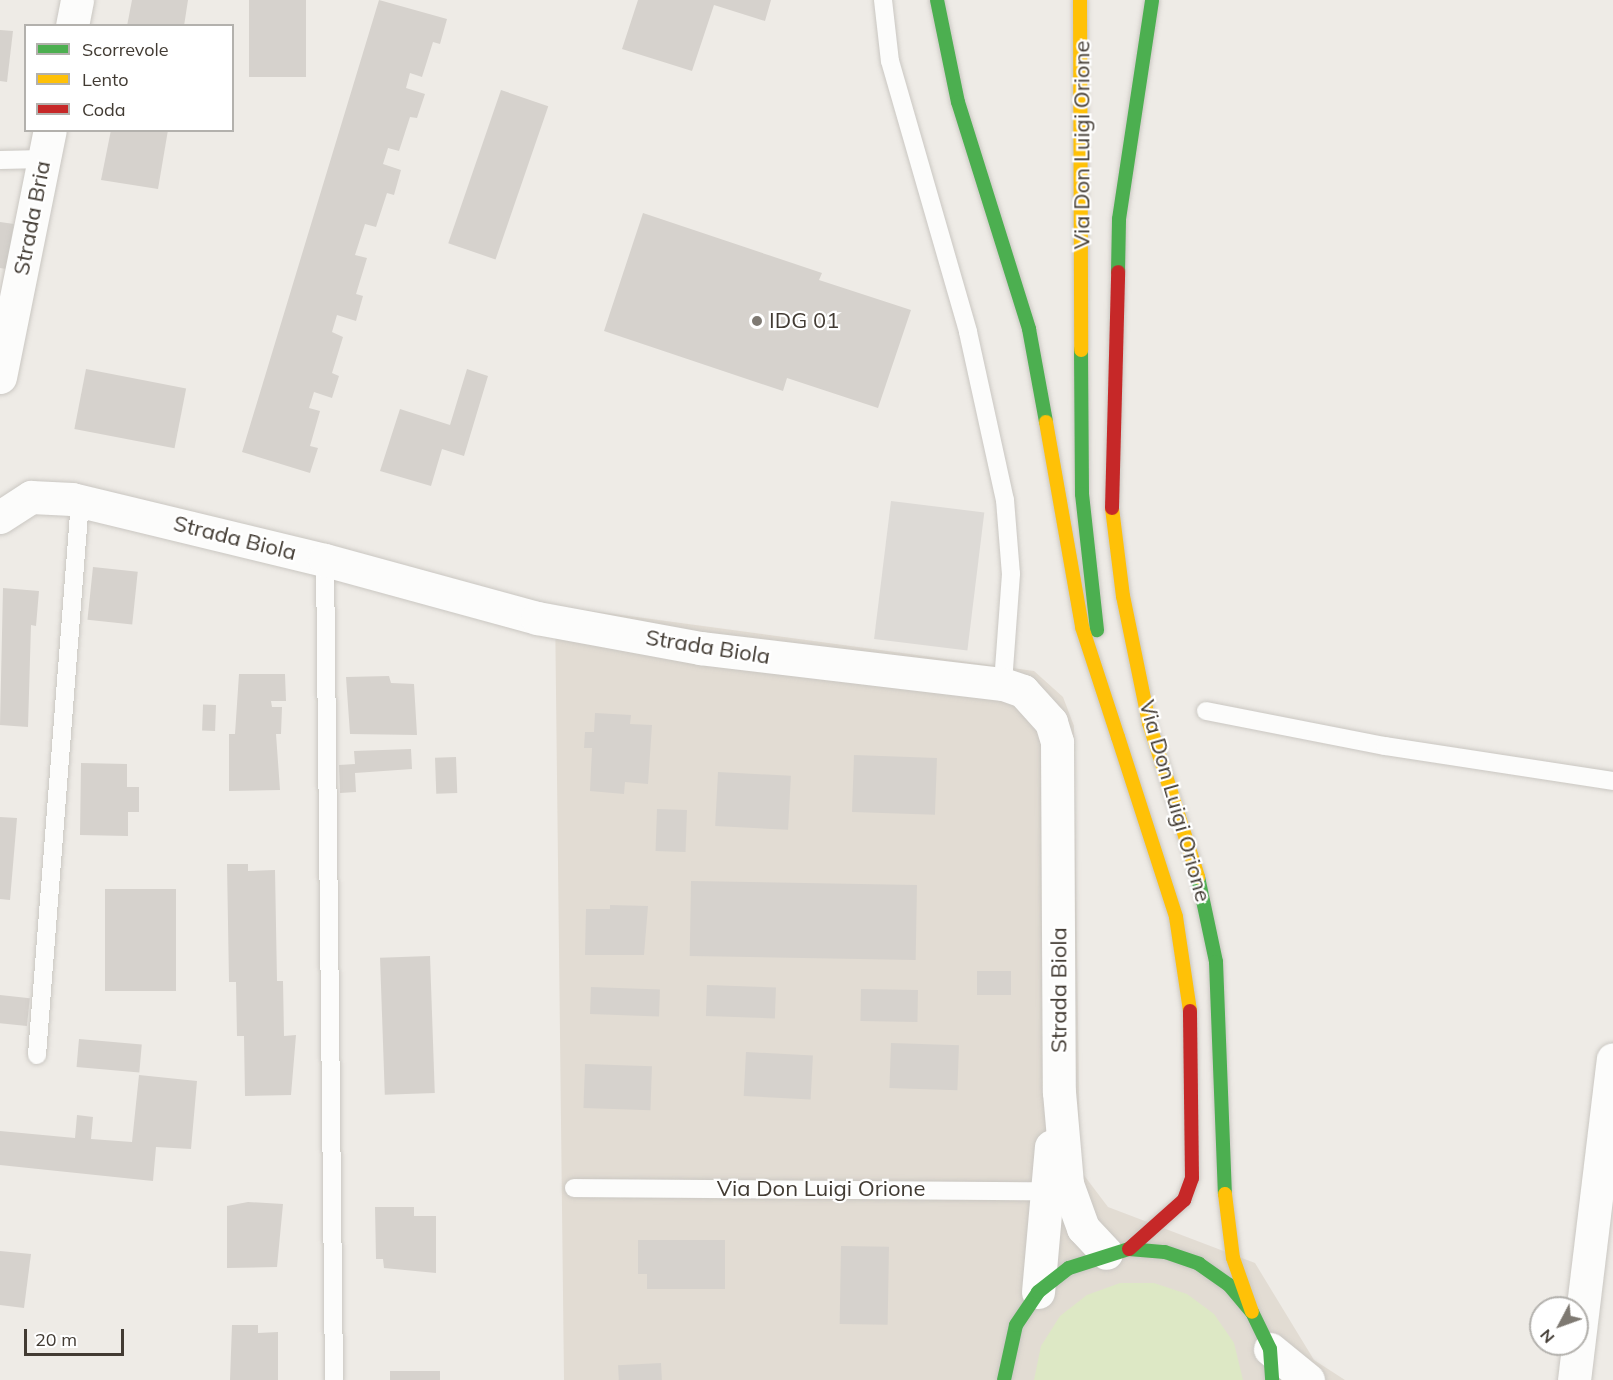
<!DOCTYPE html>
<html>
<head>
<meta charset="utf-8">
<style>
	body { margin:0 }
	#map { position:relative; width:1613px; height:1380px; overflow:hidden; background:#eeebe6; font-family:Mulish,sans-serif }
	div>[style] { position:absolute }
	.residential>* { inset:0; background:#e2dcd3 }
	.green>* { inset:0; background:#dde8c5 }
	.parking>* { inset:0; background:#dddad6; transform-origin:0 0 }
	.building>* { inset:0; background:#d6d2cd; transform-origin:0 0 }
	.roads { filter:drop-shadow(0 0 2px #cac7c2) drop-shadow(0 0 2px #cac7c2) }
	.lane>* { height:18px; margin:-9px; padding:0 9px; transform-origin:9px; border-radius:9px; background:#fcfcfb }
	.street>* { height:33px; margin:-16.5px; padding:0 16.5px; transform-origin:16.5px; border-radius:16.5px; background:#fcfcfb }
	.fast>* { height:14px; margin:-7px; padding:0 7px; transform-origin:7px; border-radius:7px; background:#4caf50 }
	.slow>* { height:14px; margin:-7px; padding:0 7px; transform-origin:7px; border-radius:7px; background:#ffc107 }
	.jam>* { height:14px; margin:-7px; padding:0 7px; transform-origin:7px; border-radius:7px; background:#c62828 }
	.dots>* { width:16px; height:16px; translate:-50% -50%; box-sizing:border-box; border:3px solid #fff; border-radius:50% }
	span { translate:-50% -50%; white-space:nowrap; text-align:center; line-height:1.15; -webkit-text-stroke:4.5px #fff; paint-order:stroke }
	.street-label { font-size:22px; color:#423b33 }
	.poi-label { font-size:22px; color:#423b33 }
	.left { translate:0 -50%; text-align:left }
	.legend { position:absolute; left:24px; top:24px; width:210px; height:108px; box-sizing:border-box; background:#fff; border:2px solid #b3b1ad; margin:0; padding:8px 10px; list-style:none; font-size:18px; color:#423b33 }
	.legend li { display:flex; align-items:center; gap:12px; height:30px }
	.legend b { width:30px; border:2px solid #b3b1ad }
	.north { position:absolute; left:1529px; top:1296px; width:60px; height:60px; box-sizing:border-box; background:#fff; border:2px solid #b3b1ad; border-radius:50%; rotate:229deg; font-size:16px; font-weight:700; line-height:24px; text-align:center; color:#423b33 }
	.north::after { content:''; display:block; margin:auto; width:21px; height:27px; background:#7e7972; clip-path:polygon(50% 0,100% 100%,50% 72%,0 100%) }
	.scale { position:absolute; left:24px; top:1329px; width:100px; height:27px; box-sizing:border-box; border:3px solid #423b33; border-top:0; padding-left:8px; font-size:18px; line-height:21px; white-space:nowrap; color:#423b33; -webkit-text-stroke:4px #fff; paint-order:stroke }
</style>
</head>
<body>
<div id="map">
	<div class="residential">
		<i style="clip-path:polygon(555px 606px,1034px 671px,1063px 697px,1074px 726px,1080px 1170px,1108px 1207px,1255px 1263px,1314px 1360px,1345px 1380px,564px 1380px)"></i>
	</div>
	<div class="green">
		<i style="clip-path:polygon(1120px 1283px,1154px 1283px,1187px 1294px,1214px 1314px,1234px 1343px,1243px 1380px,1034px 1380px,1041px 1346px,1060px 1316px,1087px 1295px)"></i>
	</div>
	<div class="parking">
		<i style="left:891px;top:501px;width:94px;height:139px;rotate:7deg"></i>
	</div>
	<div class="building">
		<i style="clip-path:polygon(132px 0,188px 0,184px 26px,127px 26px)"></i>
		<i style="left:249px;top:0;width:57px;height:77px"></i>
		<i style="clip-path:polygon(379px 0,447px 19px,440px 44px,433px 42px,422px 77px,410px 73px,406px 88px,425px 94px,417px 118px,410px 117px,399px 151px,388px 148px,383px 164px,401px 170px,394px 195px,387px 193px,376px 227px,365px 224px,355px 255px,367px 258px,356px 294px,363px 296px,356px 321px,337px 315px,332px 332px,343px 337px,332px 373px,339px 376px,332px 398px,314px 392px,309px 408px,320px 411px,310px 446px,318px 448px,310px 473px,242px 452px)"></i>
		<i style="clip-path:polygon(638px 0,771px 0,765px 21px,714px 5px,692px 71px,622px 49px)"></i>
		<i style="clip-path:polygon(0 30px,13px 31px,7px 82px,0 81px)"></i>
		<i style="left:501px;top:90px;width:50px;height:162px;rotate:19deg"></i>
		<i style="clip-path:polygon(111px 130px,168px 130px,158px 189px,101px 180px)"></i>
		<i style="clip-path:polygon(643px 213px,822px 273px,819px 280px,911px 310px,878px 408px,787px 378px,783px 391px,604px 331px)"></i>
		<i style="clip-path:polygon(0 222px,14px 224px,6px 269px,0 268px)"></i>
		<i style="left:86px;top:369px;width:102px;height:61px;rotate:11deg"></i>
		<i style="clip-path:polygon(467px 369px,488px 376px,464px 456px,442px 449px,431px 486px,380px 471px,400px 409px,450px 425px)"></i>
		<i style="left:93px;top:567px;width:45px;height:53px;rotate:6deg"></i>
		<i style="clip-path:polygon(3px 588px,39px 591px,36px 626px,31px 625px,28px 727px,0 725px)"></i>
		<i style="clip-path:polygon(239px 674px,285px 674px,286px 701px,271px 701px,272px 707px,282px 707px,281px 734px,276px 734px,280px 790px,229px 791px,229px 734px,235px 734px)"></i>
		<i style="clip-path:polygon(389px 676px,391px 683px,414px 684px,417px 735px,350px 734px,346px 677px)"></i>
		<i style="left:216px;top:705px;width:26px;height:13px;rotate:92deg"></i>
		<i style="clip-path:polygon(595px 713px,631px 715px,630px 724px,652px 725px,648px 784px,625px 782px,624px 794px,590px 791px,592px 748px,584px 748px,585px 732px,594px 732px)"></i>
		<i style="clip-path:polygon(411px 749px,412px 769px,355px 773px,356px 792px,340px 793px,339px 765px,355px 764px,354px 751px)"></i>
		<i style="left:854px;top:755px;width:83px;height:57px;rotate:2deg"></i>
		<i style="left:456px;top:757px;width:36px;height:21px;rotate:88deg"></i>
		<i style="clip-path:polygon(81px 763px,127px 764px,127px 787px,139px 787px,139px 812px,128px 812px,128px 836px,80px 835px)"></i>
		<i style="left:718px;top:772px;width:73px;height:54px;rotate:3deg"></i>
		<i style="left:657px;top:809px;width:30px;height:42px;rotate:2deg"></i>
		<i style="clip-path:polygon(0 817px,17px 818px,10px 900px,0 899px)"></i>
		<i style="clip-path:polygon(227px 864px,248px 864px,248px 871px,275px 870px,277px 981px,283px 981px,284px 1036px,296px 1035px,291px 1095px,245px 1096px,244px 1036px,237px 1036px,236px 982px,229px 982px)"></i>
		<i style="left:691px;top:881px;width:226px;height:75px;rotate:1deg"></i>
		<i style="left:105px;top:889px;width:71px;height:102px"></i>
		<i style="clip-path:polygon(610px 905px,648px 906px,644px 955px,585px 955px,586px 909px,610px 909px)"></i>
		<i style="left:430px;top:956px;width:137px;height:50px;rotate:88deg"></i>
		<i style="left:977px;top:971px;width:34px;height:24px"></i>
		<i style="left:707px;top:985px;width:69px;height:31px;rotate:2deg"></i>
		<i style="left:591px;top:987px;width:69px;height:27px;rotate:2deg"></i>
		<i style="left:861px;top:989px;width:57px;height:32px;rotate:1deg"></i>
		<i style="left:0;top:995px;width:30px;height:28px;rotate:6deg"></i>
		<i style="left:79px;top:1039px;width:63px;height:28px;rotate:5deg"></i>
		<i style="left:891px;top:1043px;width:68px;height:45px;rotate:2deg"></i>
		<i style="left:746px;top:1052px;width:67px;height:44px;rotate:3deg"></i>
		<i style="left:585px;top:1064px;width:67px;height:44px;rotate:2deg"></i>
		<i style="clip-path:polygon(139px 1075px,197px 1081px,191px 1149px,156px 1147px,153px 1181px,0 1165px,0 1131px,75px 1138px,77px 1115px,93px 1117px,91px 1139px,132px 1142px)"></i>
		<i style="clip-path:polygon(248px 1202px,283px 1204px,277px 1267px,227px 1268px,227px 1206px)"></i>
		<i style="clip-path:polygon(375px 1207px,414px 1207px,414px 1216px,436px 1216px,436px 1273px,384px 1268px,383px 1259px,376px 1259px)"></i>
		<i style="clip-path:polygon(638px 1240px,725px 1240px,725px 1289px,647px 1289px,647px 1274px,638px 1274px)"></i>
		<i style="left:841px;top:1246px;width:48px;height:78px;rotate:1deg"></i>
		<i style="clip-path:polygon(0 1251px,31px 1254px,24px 1308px,0 1305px)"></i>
		<i style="clip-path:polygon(232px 1325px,258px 1325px,258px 1333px,278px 1332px,278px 1380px,230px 1380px)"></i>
		<i style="left:661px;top:1363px;width:17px;height:43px;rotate:87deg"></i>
		<i style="left:440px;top:1371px;width:9px;height:50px;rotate:90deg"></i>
	</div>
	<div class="roads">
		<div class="lane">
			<i style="left:883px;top:0;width:61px;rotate:83.5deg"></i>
			<i style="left:890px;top:61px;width:282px;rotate:73.9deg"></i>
			<i style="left:968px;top:332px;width:172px;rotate:77.6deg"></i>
			<i style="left:1005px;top:500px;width:74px;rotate:85.4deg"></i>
			<i style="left:1011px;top:574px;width:110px;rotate:94.2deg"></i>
			<i style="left:0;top:160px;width:44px;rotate:-1.3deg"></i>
			<i style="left:325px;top:560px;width:820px;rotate:89.37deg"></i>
			<i style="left:1206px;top:711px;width:182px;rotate:11.1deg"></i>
			<i style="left:1385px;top:746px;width:231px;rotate:8.7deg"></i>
			<i style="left:37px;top:1055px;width:556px;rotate:-85.56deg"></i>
			<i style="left:574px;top:1188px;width:481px;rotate:0.4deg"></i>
		</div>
		<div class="street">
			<i style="left:72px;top:26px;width:26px;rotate:-79deg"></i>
			<i style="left:0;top:377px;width:252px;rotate:-78.6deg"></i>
			<i style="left:0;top:517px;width:37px;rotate:-33deg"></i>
			<i style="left:31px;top:497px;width:41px;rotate:2.8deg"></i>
			<i style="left:72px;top:499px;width:260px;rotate:13.6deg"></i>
			<i style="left:325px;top:560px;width:220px;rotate:15.3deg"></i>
			<i style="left:537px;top:618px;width:166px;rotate:10.4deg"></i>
			<i style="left:700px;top:648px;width:305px;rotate:6.8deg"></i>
			<i style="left:1003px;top:684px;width:21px;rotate:19deg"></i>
			<i style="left:1023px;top:691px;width:42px;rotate:47.9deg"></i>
			<i style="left:1051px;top:722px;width:21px;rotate:73deg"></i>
			<i style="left:1057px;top:742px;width:350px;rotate:89.7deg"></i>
			<i style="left:1059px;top:1092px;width:92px;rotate:85deg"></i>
			<i style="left:1067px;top:1184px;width:47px;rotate:70deg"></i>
			<i style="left:1083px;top:1228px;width:34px;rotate:47deg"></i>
			<i style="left:1038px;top:1292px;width:146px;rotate:-84.9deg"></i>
			<i style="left:1270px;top:1349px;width:49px;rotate:39.2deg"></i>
			<i style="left:1574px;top:1380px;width:323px;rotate:-83.1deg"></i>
		</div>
		<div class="fast">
			<i style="left:937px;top:0;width:104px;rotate:78.4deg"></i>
			<i style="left:958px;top:102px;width:238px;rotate:72.6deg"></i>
			<i style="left:1029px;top:329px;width:95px;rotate:79.6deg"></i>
			<i style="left:1118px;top:272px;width:53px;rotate:-88.9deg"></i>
			<i style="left:1119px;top:219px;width:221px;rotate:-81.4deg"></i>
			<i style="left:1081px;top:350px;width:144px;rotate:89.6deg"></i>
			<i style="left:1082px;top:494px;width:137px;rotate:83.7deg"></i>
			<i style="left:1198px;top:877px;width:87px;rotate:78deg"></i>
			<i style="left:1216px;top:962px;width:232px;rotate:87.8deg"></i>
			<i style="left:1004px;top:1380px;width:56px;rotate:-77.7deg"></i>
			<i style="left:1016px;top:1325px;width:40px;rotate:-56deg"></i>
			<i style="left:1038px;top:1292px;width:39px;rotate:-38deg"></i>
			<i style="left:1069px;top:1268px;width:63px;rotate:-17.6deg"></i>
			<i style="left:1129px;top:1249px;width:36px;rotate:5deg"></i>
			<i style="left:1165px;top:1252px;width:36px;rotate:19deg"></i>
			<i style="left:1199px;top:1264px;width:37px;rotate:35deg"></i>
			<i style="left:1229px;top:1285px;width:35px;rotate:50deg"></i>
			<i style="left:1252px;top:1312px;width:41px;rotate:64.1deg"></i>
			<i style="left:1270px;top:1349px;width:31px;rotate:86deg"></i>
		</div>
		<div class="slow">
			<i style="left:1080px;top:0;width:350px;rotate:89.8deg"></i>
			<i style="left:1046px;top:422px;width:208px;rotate:80deg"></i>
			<i style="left:1082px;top:627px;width:116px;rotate:71.9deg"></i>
			<i style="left:1112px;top:508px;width:89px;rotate:82.9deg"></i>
			<i style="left:1123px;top:596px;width:130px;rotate:78.4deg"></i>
			<i style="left:1149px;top:723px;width:162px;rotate:72.3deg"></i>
			<i style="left:1118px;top:737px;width:189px;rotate:72.1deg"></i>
			<i style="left:1176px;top:917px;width:95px;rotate:81.5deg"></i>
			<i style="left:1225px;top:1194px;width:64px;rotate:82.9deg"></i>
			<i style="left:1233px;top:1258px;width:57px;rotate:70.6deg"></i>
		</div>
		<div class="jam">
			<i style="left:1112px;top:508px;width:236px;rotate:-88.5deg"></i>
			<i style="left:1129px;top:1249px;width:74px;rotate:-41.7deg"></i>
			<i style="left:1184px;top:1200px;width:23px;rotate:-70deg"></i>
			<i style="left:1192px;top:1178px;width:167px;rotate:-90.7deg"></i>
		</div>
	</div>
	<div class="dots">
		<i style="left:757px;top:321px;background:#7e7972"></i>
	</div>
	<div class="street-label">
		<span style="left:1082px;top:145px;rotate:-90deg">Via Don Luigi Orione</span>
		<span style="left:32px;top:218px;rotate:-79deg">Strada Bria</span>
		<span style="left:235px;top:538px;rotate:14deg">Strada Biola</span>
		<span style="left:708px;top:647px;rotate:9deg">Strada Biola</span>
		<span style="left:1175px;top:801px;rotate:74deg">Via Don Luigi Orione</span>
		<span style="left:1059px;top:990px;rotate:-90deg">Strada Biola</span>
		<span style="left:821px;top:1189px">Via Don Luigi Orione</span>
	</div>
	<div class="poi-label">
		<span class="left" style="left:769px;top:321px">IDG 01</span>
	</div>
	<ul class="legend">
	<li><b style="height:8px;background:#4caf50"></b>Scorrevole</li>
	<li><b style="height:8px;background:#ffc107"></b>Lento</li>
	<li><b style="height:8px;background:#c62828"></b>Coda</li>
	</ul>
	<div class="north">N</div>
	<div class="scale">20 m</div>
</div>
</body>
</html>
